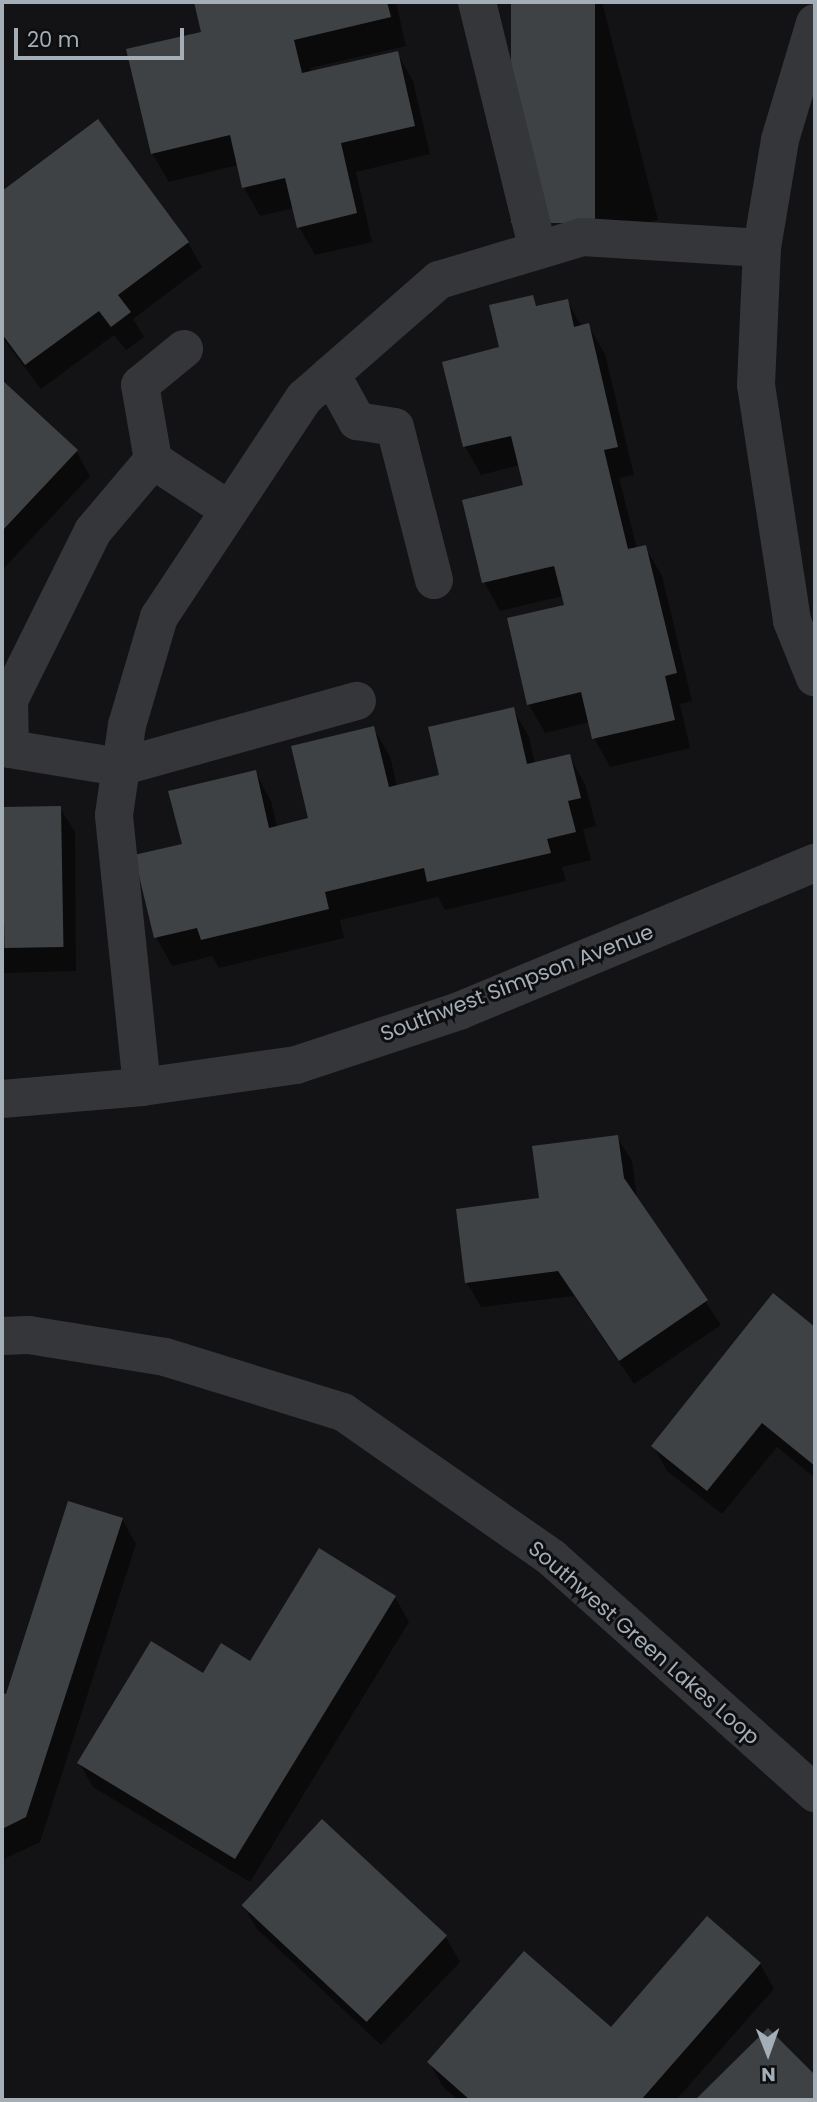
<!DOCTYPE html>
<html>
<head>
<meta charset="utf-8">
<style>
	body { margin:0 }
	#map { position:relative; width:817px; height:2102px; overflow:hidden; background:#131315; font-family:Poppins,sans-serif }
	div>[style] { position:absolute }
	.shadow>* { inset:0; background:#0007 }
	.building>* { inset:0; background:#3f4245; transform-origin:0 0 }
	.minor>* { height:38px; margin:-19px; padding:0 19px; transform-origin:19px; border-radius:19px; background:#34363a }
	span { translate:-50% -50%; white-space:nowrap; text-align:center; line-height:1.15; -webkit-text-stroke:6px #0e0e10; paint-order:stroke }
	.street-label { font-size:21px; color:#a3aeb7 }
	.frame { position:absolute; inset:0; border:4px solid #a3aeb7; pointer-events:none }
	.north { position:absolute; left:733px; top:2018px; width:70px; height:70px; -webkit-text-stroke:5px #0e0e10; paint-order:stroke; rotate:179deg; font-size:19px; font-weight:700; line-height:28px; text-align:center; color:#a3aeb7 }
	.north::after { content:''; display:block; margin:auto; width:24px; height:32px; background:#a3aeb7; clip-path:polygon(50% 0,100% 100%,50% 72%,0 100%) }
	.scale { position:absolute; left:14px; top:28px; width:170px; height:32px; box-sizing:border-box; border:4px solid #a3aeb7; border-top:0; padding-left:9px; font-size:21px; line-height:24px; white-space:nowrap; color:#a3aeb7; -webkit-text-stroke:5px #0e0e10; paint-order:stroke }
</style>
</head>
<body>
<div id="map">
	<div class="shadow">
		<i style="clip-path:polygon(196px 2px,396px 2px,406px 46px,310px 68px,311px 73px,397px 53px,413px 81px,430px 154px,356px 172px,372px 242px,315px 255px,299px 227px,294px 208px,260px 216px,244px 188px,238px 165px,169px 182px,152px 153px,203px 33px)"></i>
		<i style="clip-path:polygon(513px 2px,602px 2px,658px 220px,581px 239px,567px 215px)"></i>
		<i style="clip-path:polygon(98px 122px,188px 243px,202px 267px,133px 319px,144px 337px,126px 350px,114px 335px,41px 389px,2px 337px,2px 193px)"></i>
		<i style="clip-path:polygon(532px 297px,538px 308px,567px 301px,582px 327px,588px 325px,605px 354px,634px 475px,619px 478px,637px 549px,645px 547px,662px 576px,692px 701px,680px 704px,690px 748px,610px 767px,594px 738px,590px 722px,545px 733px,529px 705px,509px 620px,566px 606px,563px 596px,500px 611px,484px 582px,526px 487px,520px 465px,481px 475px,465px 446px,501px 349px)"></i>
		<i style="clip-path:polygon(2px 382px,76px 451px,90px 476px,2px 570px)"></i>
		<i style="clip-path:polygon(513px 709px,529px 737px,535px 764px,569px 756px,585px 784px,596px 826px,583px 829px,591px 860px,562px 867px,566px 881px,445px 910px,438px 897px,340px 920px,344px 938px,219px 968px,212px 956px,172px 966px,156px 937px,184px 846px,255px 772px,271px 801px,277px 827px,310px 819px,373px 728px,390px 756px,397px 787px,441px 776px)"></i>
		<i style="clip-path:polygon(60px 808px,75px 832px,76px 971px,2px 973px,2px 828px)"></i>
		<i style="clip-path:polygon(617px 1137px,632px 1161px,637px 1199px,721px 1325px,634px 1384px,574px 1296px,481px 1307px,467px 1283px,458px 1211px,541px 1200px)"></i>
		<i style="clip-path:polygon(773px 1296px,815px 1329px,815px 1478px,777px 1447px,722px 1514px,667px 1471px,653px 1446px)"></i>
		<i style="clip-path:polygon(122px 1519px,136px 1544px,40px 1842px,2px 1860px,2px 1695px,7px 1696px)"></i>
		<i style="clip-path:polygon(395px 1597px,409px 1622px,250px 1882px,93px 1787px,79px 1763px,204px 1675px,251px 1663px)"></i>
		<i style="clip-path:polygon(243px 1905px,446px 1937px,460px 1962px,381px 2045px,257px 1929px)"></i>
		<i style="clip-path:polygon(760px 1964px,774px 1989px,676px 2100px,458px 2100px,443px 2087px,429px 2062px,611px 2030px)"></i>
		<i style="clip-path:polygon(768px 2031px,815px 2078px,815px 2100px,698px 2100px)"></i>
	</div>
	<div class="building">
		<i style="clip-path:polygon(194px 2px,387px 2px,391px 17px,294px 40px,302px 73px,398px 51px,415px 126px,341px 143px,357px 213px,297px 228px,285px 178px,242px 188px,230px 135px,151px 154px,126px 49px,201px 32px)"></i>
		<i style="left:511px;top:2px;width:84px;height:221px"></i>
		<i style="clip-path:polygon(98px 119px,189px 242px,118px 295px,131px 312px,111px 327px,99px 311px,25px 365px,2px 334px,2px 191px)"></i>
		<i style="clip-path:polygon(533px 295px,536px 306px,568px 299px,574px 327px,589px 323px,618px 447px,604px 450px,628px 549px,646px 545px,677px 673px,665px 676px,675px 720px,592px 739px,581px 692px,527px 705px,507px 618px,564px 605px,554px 566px,482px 583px,462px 500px,523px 485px,511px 436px,463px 447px,442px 362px,499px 347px,489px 305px)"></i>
		<i style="clip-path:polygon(2px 380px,78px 450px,2px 531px)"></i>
		<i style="clip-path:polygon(514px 707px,527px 764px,570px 754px,581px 798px,568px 801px,576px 832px,547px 839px,551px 853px,427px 882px,424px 868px,325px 892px,329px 909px,201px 940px,197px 928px,154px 938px,134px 855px,182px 844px,168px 791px,256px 770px,269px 828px,308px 818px,291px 746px,374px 726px,389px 787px,439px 775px,428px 727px)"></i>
		<i style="left:61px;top:806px;width:141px;height:59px;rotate:89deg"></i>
		<i style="clip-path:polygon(618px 1135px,624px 1178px,708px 1300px,619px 1361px,558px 1271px,465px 1283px,456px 1209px,539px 1198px,532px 1146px)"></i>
		<i style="clip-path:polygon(773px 1293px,815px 1327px,815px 1466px,762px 1423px,707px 1491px,651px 1446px)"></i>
		<i style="clip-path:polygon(68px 1501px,123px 1518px,26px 1817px,2px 1829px,2px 1693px,6px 1694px)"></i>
		<i style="clip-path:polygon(319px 1548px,396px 1596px,235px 1859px,77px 1763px,151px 1641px,203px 1673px,221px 1643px,250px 1661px)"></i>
		<i style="left:322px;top:1819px;width:171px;height:118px;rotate:43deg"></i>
		<i style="clip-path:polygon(707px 1916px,761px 1963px,641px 2100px,470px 2100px,427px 2062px,524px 1951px,611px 2027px)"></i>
		<i style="clip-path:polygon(768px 2028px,815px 2075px,815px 2097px,812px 2100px,695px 2100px)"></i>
	</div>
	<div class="minor">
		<i style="left:477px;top:2px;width:255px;rotate:76.2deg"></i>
		<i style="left:815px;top:23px;width:122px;rotate:106.7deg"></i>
		<i style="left:780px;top:140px;width:109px;rotate:99.5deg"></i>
		<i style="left:762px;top:248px;width:137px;rotate:92.5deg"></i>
		<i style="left:756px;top:385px;width:239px;rotate:81.3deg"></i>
		<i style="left:792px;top:621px;width:61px;rotate:68deg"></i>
		<i style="left:331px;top:374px;width:54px;rotate:61deg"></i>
		<i style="left:357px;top:421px;width:38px;rotate:9deg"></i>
		<i style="left:395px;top:427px;width:158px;rotate:75.7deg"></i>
		<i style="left:153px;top:460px;width:76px;rotate:-99.8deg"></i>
		<i style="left:140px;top:385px;width:57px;rotate:-39.3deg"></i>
		<i style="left:229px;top:510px;width:91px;rotate:-146.7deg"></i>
		<i style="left:153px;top:460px;width:93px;rotate:130.2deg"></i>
		<i style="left:93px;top:531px;width:189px;rotate:116.4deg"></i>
		<i style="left:9px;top:700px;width:49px;rotate:88.8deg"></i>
		<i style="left:10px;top:749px;width:111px;rotate:9.3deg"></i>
		<i style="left:120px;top:767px;width:246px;rotate:-15.6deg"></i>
		<i style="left:142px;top:1087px;width:273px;rotate:-95.9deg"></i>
		<i style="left:114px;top:815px;width:91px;rotate:-81.8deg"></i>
		<i style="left:127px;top:725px;width:113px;rotate:-73.5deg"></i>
		<i style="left:159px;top:617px;width:263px;rotate:-56.5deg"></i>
		<i style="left:304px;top:398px;width:179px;rotate:-41.2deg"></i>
		<i style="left:439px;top:280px;width:149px;rotate:-16.7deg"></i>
		<i style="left:582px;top:237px;width:180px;rotate:3.5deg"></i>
		<i style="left:2px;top:1099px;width:141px;rotate:-4.9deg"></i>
		<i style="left:142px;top:1087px;width:156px;rotate:-8.1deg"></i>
		<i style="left:296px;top:1065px;width:172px;rotate:-18.3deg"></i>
		<i style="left:459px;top:1011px;width:386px;rotate:-22.6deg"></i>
		<i style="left:2px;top:1336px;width:27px;rotate:-2deg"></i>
		<i style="left:29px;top:1335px;width:138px;rotate:9.2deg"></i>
		<i style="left:165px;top:1357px;width:186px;rotate:17.2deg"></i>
		<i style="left:343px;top:1412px;width:255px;rotate:34.9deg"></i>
		<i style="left:552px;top:1558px;width:353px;rotate:41.8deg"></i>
	</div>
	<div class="street-label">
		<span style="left:517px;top:983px;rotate:-21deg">Southwest Simpson Avenue</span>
		<span style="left:644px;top:1643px;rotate:41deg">Southwest Green Lakes Loop</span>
	</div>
	<div class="frame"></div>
	<div class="north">N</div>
	<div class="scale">20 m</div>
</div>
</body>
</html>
